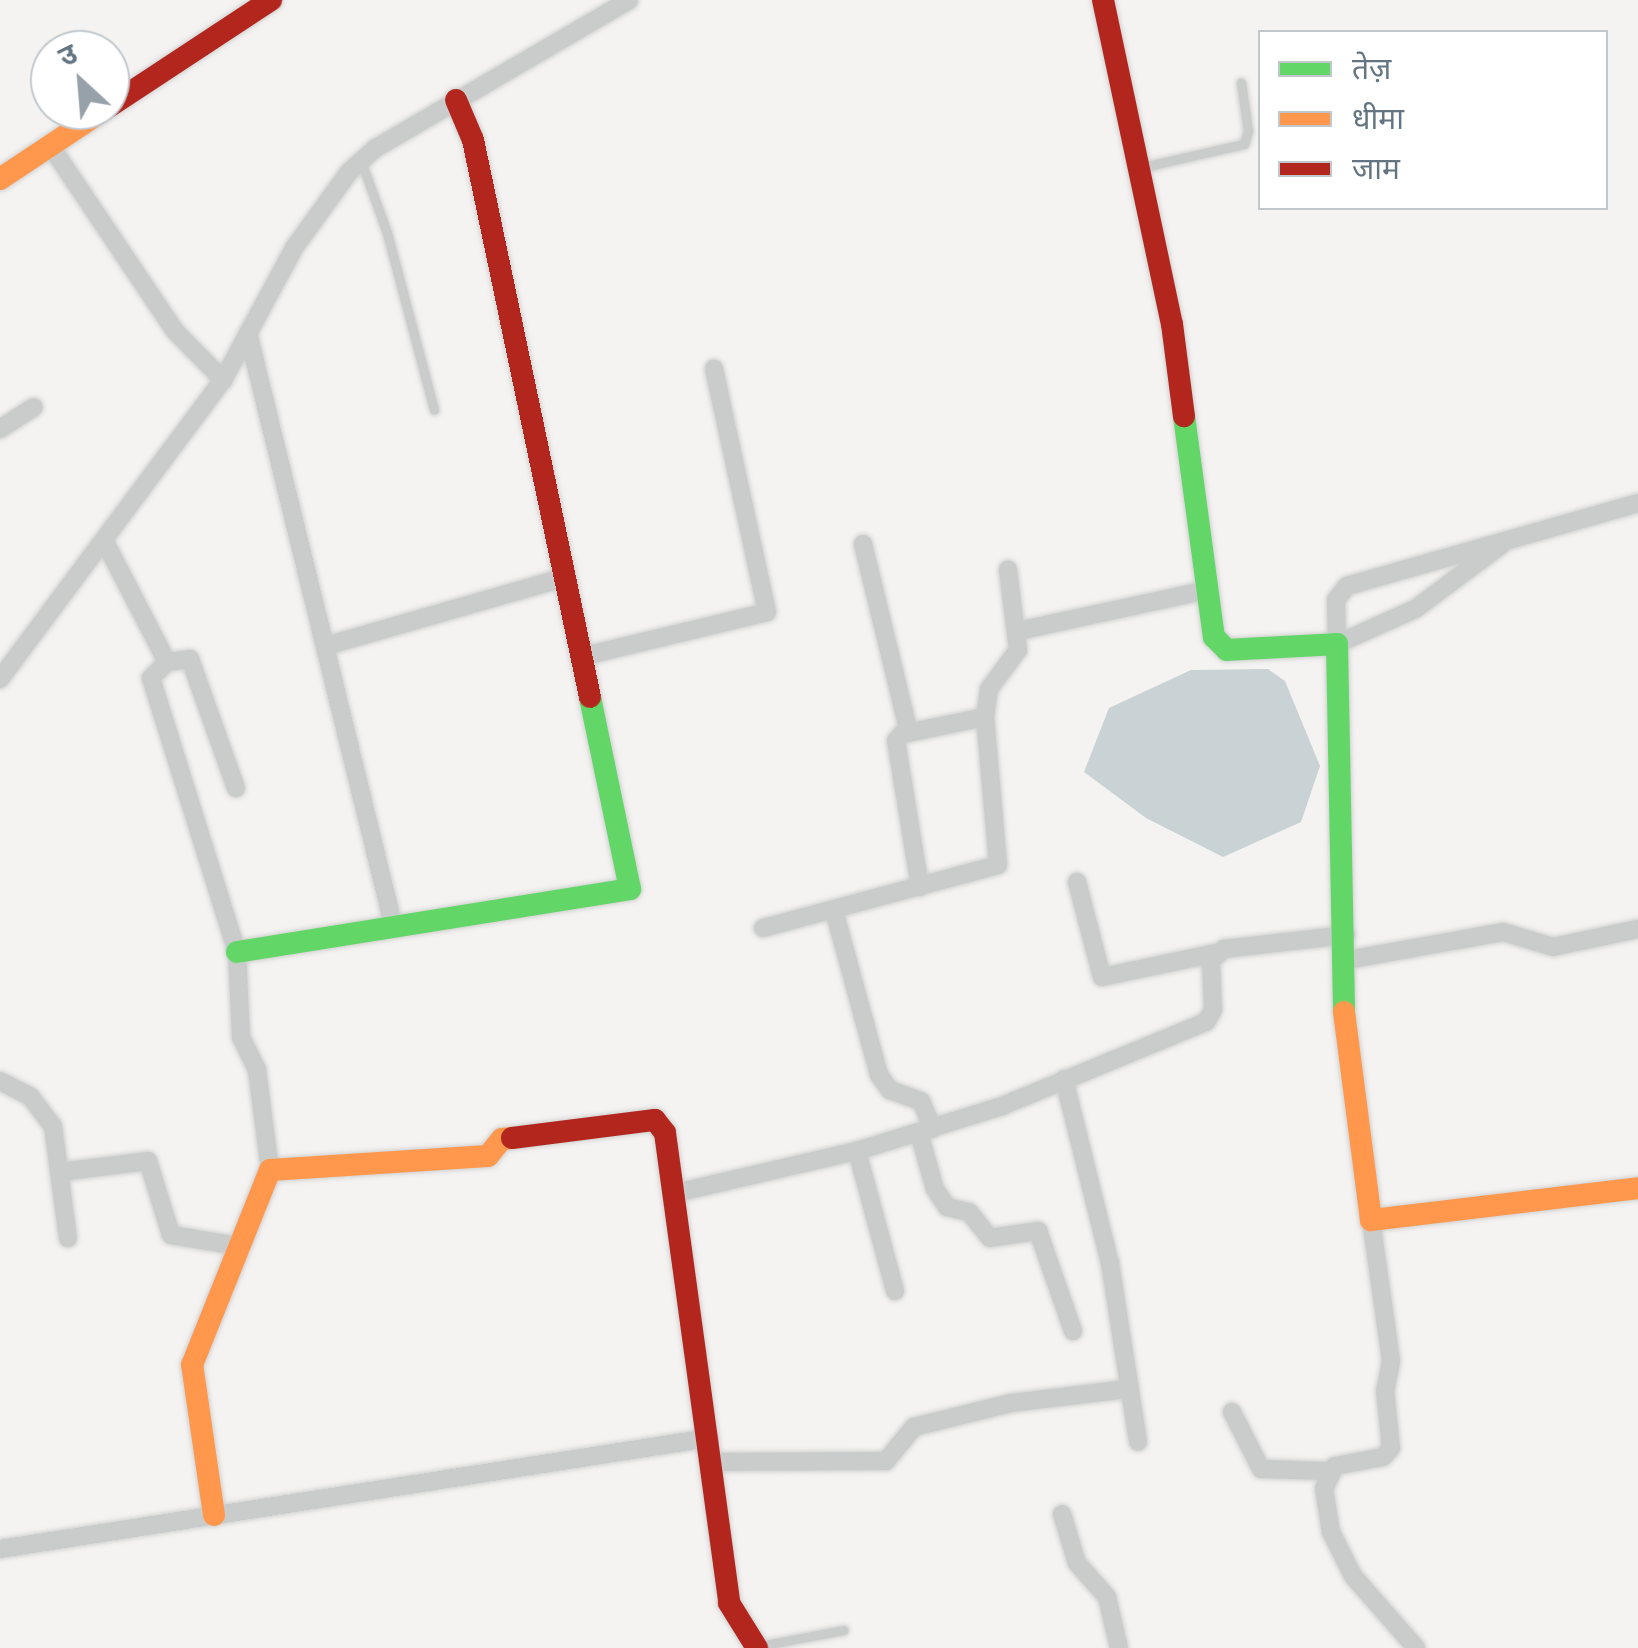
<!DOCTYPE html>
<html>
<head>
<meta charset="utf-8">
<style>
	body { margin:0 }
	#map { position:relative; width:1638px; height:1648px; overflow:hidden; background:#f4f3f1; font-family:"Archivo Narrow","Noto Sans Devanagari",sans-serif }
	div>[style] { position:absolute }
	.water>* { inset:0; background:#c9d2d4 }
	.roads { filter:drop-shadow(0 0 2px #d0d1d1) drop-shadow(0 0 2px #d0d1d1) }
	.lane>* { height:9px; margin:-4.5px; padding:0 4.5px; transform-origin:4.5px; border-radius:4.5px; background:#cacccc }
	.street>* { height:18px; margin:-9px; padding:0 9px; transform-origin:9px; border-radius:9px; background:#cacccc }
	.fast>* { height:22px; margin:-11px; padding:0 11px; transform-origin:11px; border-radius:11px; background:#63d668 }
	.slow>* { height:22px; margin:-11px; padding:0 11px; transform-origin:11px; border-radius:11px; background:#ff974d }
	.jam>* { height:22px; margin:-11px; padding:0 11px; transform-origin:11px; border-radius:11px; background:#b3261e }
	span { translate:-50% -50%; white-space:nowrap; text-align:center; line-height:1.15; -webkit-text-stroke:10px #fff; paint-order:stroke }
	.legend { position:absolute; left:1258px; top:30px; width:350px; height:180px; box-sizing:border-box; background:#fff; border:2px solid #c1c8cd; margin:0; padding:12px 18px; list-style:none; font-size:30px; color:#637582 }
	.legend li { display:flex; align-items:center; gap:20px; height:50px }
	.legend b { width:50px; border:2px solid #c1c8cd }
	.north { position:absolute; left:30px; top:30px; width:100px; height:100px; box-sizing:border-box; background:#fff; border:2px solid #c1c8cd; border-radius:50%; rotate:334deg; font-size:28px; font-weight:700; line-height:40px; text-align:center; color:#637582 }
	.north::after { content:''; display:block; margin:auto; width:35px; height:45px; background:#96a1a9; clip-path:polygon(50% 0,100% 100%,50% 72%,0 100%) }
</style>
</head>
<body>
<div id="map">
	<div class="water">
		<i style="clip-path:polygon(1268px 669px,1285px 681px,1320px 766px,1301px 822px,1223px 857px,1146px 818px,1084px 772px,1109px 708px,1191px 670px)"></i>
	</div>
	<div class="roads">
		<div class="lane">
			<i style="left:361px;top:161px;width:77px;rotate:70.1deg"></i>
			<i style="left:387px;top:233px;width:183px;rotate:75.1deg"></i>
			<i style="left:1143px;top:167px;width:104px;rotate:-12.8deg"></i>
			<i style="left:1244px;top:144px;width:14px;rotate:-73deg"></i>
			<i style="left:1248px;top:131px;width:49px;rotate:-98.3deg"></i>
			<i style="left:759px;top:1646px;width:86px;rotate:-10.7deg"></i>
		</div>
		<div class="street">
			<i style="left:50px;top:145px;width:224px;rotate:56.1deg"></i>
			<i style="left:175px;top:331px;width:69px;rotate:45.6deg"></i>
			<i style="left:248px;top:333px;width:613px;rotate:76.21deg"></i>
			<i style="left:0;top:429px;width:40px;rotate:-32.9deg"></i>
			<i style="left:106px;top:544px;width:133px;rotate:62.7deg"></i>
			<i style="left:167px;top:662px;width:23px;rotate:135deg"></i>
			<i style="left:151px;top:678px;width:287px;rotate:72.6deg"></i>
			<i style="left:237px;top:952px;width:85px;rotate:87.3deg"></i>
			<i style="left:241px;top:1037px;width:37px;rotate:64deg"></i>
			<i style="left:257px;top:1070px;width:101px;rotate:82.6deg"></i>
			<i style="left:863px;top:544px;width:194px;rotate:76.3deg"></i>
			<i style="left:1501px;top:545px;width:107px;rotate:143.3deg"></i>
			<i style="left:1415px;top:609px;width:85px;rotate:155.8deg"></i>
			<i style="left:1337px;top:644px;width:44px;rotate:-91.3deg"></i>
			<i style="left:1336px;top:600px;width:18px;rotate:-52deg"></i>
			<i style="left:1347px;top:586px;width:303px;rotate:-15.9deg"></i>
			<i style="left:1018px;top:631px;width:193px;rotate:-12.2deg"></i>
			<i style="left:329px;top:645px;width:243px;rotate:-16deg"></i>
			<i style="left:580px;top:657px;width:192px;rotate:-13.5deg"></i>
			<i style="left:767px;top:612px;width:249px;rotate:-102.3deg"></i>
			<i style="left:167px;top:662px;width:23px;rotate:-7deg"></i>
			<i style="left:190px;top:659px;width:137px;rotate:70.4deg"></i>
			<i style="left:0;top:679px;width:373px;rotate:-53.3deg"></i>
			<i style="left:223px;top:380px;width:150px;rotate:-61.7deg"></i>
			<i style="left:294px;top:248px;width:94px;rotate:-54.1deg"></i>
			<i style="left:349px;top:172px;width:36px;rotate:-42deg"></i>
			<i style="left:376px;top:148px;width:293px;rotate:-30.3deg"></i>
			<i style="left:1077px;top:882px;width:98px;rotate:75.3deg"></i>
			<i style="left:1102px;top:977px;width:116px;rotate:-11.9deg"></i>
			<i style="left:920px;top:887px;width:148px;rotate:-99.3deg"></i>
			<i style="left:896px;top:741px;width:9px;rotate:-49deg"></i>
			<i style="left:902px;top:734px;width:85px;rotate:-11.6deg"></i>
			<i style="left:835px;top:914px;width:167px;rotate:74.7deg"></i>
			<i style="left:879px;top:1075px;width:19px;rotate:54deg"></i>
			<i style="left:890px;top:1090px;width:33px;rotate:20deg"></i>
			<i style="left:921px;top:1101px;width:30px;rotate:67deg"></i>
			<i style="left:763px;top:928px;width:243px;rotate:-15deg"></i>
			<i style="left:998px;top:865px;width:149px;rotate:-95deg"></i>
			<i style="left:985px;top:717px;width:28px;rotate:-82deg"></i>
			<i style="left:989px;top:689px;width:49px;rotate:-53.4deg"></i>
			<i style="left:1018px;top:650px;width:81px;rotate:-97.1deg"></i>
			<i style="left:1347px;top:960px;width:158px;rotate:-10.2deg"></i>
			<i style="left:1503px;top:932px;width:52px;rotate:16.7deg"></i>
			<i style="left:1553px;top:947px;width:87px;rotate:-12deg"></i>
			<i style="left:1064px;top:1079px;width:190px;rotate:76deg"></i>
			<i style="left:1110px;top:1263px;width:181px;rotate:81.1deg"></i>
			<i style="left:0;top:1081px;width:34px;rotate:27deg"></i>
			<i style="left:30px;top:1096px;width:38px;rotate:53deg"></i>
			<i style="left:53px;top:1126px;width:113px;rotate:82.4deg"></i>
			<i style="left:919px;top:1133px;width:58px;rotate:74.1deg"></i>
			<i style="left:935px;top:1189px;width:22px;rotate:56deg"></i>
			<i style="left:947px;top:1207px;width:23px;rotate:13deg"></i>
			<i style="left:969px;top:1212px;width:33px;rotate:51deg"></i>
			<i style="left:990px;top:1238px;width:49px;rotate:-8.3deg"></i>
			<i style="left:1038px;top:1231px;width:106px;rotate:70.7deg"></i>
			<i style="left:857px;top:1151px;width:145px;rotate:74.8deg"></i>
			<i style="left:60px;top:1172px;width:89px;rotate:-7.1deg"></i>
			<i style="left:148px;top:1161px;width:77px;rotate:72.7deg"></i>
			<i style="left:171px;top:1235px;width:69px;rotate:9.2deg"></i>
			<i style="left:676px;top:1193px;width:186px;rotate:-13.1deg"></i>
			<i style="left:857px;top:1151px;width:152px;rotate:-17.2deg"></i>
			<i style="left:1002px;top:1106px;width:221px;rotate:-22.4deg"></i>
			<i style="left:1206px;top:1022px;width:14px;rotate:-60deg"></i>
			<i style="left:1213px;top:1010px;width:49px;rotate:-92.3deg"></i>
			<i style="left:1211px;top:961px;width:18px;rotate:-43deg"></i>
			<i style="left:1224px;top:949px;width:123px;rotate:-6.5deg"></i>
			<i style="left:1371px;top:1220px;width:142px;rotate:81.9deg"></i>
			<i style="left:1391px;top:1361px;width:31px;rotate:101deg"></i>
			<i style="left:1385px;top:1391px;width:57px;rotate:84deg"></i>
			<i style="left:1391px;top:1448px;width:12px;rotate:132deg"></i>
			<i style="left:1383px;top:1457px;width:49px;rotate:169.4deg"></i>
			<i style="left:1335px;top:1466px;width:25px;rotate:116deg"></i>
			<i style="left:1324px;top:1489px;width:44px;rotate:80.8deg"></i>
			<i style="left:1331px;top:1532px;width:49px;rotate:63.4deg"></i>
			<i style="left:1353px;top:1576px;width:96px;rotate:48.8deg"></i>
			<i style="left:1232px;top:1412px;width:64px;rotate:63deg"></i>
			<i style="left:1261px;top:1469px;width:66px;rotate:1.7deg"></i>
			<i style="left:712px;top:1462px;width:174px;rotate:-0.3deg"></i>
			<i style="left:886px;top:1461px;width:44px;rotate:-50.5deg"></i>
			<i style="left:914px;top:1427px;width:100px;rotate:-13.9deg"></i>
			<i style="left:1011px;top:1403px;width:116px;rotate:-6.9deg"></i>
			<i style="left:1062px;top:1514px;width:51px;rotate:73deg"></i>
			<i style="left:1077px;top:1563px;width:45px;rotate:48.6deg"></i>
			<i style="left:1107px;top:1597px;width:52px;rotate:76.8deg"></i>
			<i style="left:0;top:1549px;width:718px;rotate:-8.9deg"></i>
		</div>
		<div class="fast">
			<i style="left:1184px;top:416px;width:223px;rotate:82.3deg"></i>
			<i style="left:1214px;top:637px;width:18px;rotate:45deg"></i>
			<i style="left:1227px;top:650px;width:110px;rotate:-3.1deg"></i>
			<i style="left:1337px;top:644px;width:368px;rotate:88.9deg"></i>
			<i style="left:237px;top:952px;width:398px;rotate:-9.1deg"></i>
			<i style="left:630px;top:889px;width:196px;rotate:-101.8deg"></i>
		</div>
		<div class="slow">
			<i style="left:0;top:179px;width:125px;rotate:-33.6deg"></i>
			<i style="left:1344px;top:1012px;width:210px;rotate:82.6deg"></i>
			<i style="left:1371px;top:1220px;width:269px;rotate:-6.8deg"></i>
			<i style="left:214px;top:1515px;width:152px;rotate:-98.3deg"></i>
			<i style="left:192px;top:1365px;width:210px;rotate:-68.2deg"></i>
			<i style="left:270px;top:1170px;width:218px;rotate:-3.7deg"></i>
			<i style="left:488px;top:1156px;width:22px;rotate:-51deg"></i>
			<i style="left:502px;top:1139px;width:10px;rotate:-6deg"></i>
		</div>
		<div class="jam">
			<i style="left:1103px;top:0;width:331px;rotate:78deg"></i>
			<i style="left:1172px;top:324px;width:93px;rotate:82.6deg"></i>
			<i style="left:456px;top:100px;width:43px;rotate:67deg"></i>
			<i style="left:473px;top:140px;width:569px;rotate:78.14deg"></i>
			<i style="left:110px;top:106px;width:193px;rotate:-33.4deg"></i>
			<i style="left:512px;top:1138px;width:144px;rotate:-7.2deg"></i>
			<i style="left:655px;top:1120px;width:16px;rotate:52deg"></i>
			<i style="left:665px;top:1133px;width:474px;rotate:82.2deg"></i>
			<i style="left:729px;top:1603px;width:53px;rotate:58.1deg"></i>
		</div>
	</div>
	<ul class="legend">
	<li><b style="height:12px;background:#63d668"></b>तेज़</li>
	<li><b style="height:12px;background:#ff974d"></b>धीमा</li>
	<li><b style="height:12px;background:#b3261e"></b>जाम</li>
	</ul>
	<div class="north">उ</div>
</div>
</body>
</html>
